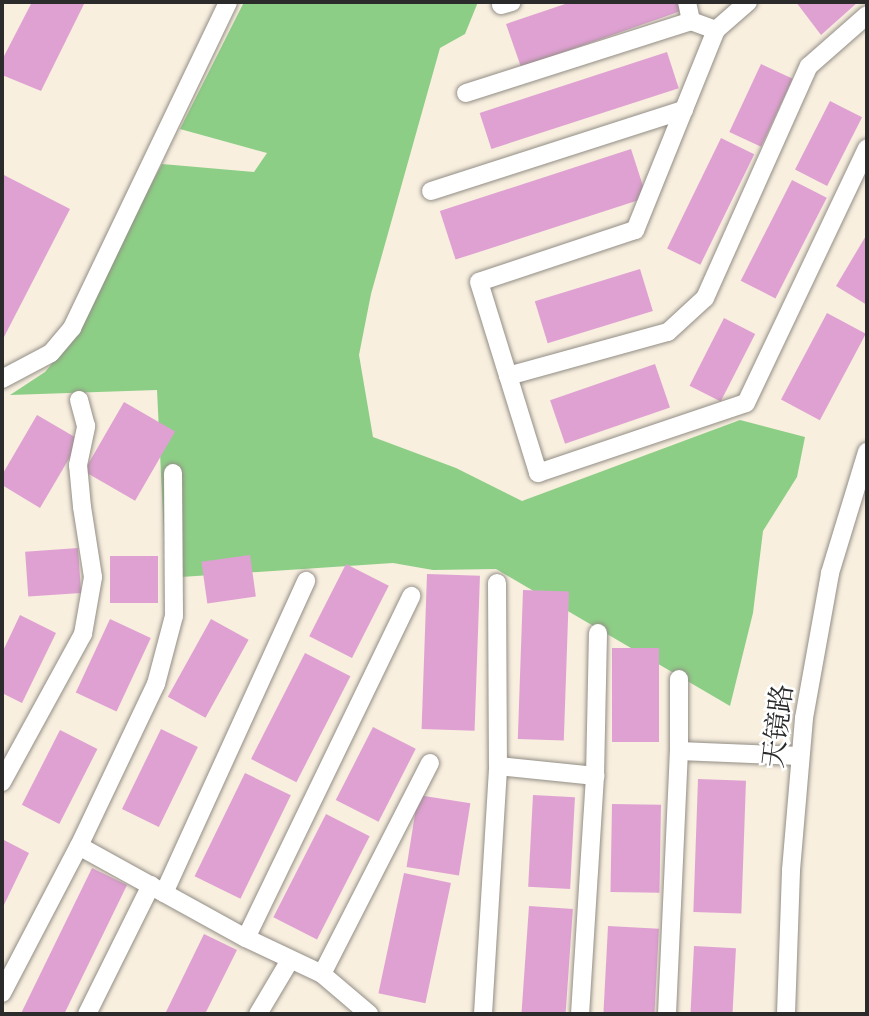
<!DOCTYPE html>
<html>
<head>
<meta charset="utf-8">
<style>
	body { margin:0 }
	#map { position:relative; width:869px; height:1016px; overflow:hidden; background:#f8efdf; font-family:Alegreya,"Noto Serif SC",serif }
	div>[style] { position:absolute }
	.green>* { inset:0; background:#8dce86 }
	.building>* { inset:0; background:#dfa1d2; transform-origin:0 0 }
	.roads { filter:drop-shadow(0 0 2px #928d85) drop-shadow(0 0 2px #928d85) }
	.minor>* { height:18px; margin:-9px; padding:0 9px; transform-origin:9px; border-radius:9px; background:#fff }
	span { translate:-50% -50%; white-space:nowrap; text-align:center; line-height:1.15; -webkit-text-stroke:5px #fff; paint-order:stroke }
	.street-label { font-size:28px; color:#2b2b2b }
	.frame { position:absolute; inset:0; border:4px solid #2b2b2b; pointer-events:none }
</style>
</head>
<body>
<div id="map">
	<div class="green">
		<i style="clip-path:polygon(244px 2px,478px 2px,465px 34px,440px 48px,371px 294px,359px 355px,373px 437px,456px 468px,522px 501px,740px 420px,805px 437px,797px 477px,763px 531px,753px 613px,730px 706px,496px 569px,433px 570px,393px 563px,166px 578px,157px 390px,10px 395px,45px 372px,64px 349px,162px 164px,254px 172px,267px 153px,180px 129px)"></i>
	</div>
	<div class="building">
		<i style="clip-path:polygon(32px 2px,85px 2px,41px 91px,2px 75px,2px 60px)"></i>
		<i style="clip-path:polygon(571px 2px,678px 2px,681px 11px,521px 67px,506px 24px)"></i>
		<i style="clip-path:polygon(796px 2px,858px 2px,821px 35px)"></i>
		<i style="left:667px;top:52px;width:38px;height:197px;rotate:72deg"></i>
		<i style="left:761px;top:64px;width:35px;height:75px;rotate:25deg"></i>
		<i style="left:830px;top:101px;width:36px;height:77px;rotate:27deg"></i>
		<i style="left:721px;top:138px;width:37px;height:123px;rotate:26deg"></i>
		<i style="left:631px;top:149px;width:51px;height:201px;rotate:72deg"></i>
		<i style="clip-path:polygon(2px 174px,70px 209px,4px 337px,2px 335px)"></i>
		<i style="left:792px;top:180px;width:39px;height:113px;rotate:27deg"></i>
		<i style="clip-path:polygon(867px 234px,867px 305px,836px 286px)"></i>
		<i style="left:640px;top:269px;width:44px;height:110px;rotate:73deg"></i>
		<i style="left:827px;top:313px;width:44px;height:98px;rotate:28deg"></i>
		<i style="left:724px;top:318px;width:35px;height:76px;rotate:27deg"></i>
		<i style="left:655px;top:364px;width:46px;height:111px;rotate:71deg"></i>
		<i style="left:124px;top:402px;width:59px;height:80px;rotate:30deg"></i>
		<i style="clip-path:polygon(37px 415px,80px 440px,40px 508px,2px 485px,2px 475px)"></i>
		<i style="left:78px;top:548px;width:45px;height:53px;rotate:86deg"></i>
		<i style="left:250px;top:555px;width:42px;height:49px;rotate:82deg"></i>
		<i style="left:110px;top:556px;width:48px;height:47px"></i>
		<i style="left:346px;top:564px;width:48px;height:81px;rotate:27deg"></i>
		<i style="left:427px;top:574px;width:53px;height:155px;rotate:2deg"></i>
		<i style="left:523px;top:590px;width:46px;height:149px;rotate:2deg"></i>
		<i style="clip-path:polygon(20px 615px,56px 633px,22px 703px,2px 693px,2px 653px)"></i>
		<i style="left:110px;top:619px;width:45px;height:81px;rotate:25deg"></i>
		<i style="left:211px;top:619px;width:43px;height:89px;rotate:29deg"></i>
		<i style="left:612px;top:648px;width:47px;height:94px"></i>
		<i style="left:305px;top:653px;width:51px;height:119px;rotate:27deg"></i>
		<i style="left:373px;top:727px;width:48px;height:82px;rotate:27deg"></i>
		<i style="left:161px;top:729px;width:41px;height:89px;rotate:26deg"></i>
		<i style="left:60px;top:730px;width:42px;height:84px;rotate:27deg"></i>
		<i style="left:245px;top:773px;width:51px;height:115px;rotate:26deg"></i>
		<i style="left:698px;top:779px;width:48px;height:133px;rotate:2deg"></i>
		<i style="left:418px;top:795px;width:53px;height:73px;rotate:9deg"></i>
		<i style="left:533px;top:795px;width:42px;height:92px;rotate:3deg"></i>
		<i style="left:612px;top:804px;width:49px;height:88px;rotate:1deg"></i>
		<i style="left:326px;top:814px;width:49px;height:116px;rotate:27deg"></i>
		<i style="clip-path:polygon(2px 839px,29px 853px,2px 909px)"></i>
		<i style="left:92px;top:868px;width:39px;height:162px;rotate:26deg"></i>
		<i style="left:404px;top:873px;width:48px;height:123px;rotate:12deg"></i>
		<i style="left:529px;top:906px;width:44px;height:108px;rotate:4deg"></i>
		<i style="left:608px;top:926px;width:51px;height:88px;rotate:3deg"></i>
		<i style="clip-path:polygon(204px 934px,237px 950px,205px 1014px,165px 1014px)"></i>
		<i style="left:694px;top:946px;width:42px;height:68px;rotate:3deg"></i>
	</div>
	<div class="roads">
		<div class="minor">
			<i style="left:687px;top:2px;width:19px;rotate:78deg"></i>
			<i style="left:748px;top:2px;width:43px;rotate:138.8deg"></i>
			<i style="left:716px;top:30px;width:216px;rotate:112deg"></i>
			<i style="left:635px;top:230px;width:164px;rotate:161.6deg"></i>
			<i style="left:479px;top:282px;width:200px;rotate:72.8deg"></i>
			<i style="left:538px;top:473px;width:219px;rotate:-18.6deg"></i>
			<i style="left:746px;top:403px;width:282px;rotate:-64.6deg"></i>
			<i style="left:501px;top:5px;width:11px;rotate:-15deg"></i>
			<i style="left:466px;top:93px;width:236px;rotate:-17.7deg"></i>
			<i style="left:691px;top:21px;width:27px;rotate:20deg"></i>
			<i style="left:431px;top:191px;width:266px;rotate:-17.8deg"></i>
			<i style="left:508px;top:376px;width:166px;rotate:-15.4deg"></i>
			<i style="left:668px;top:332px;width:50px;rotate:-42.6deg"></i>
			<i style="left:705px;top:298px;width:254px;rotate:-65.9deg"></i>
			<i style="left:809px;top:66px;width:77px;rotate:-41.3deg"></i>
			<i style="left:2px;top:379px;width:55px;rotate:-28deg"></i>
			<i style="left:51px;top:353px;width:33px;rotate:-50deg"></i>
			<i style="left:72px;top:328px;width:361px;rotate:-64.4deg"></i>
			<i style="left:497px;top:583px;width:183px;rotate:89.7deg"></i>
			<i style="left:679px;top:751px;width:72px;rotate:-90deg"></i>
			<i style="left:595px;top:776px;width:143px;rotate:-88.8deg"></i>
			<i style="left:2px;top:782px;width:169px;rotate:-61.3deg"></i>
			<i style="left:83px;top:634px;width:58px;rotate:-80deg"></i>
			<i style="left:93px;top:577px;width:71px;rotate:-98.9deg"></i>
			<i style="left:82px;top:507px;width:42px;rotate:-95.4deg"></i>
			<i style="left:78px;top:465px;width:40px;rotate:-78deg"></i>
			<i style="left:86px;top:426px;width:27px;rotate:-105deg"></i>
			<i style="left:79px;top:846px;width:191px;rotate:28.9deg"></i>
			<i style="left:246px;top:938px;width:84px;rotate:25.3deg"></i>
			<i style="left:322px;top:974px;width:62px;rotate:40.4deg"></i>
			<i style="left:164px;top:893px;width:343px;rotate:-65.5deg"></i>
			<i style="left:246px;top:938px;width:380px;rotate:-64.2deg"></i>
			<i style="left:322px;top:974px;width:237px;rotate:-62.9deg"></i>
			<i style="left:2px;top:993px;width:166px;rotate:-62.4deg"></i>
			<i style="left:79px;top:846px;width:179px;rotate:-64.6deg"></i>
			<i style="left:156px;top:684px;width:70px;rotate:-75.2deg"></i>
			<i style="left:174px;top:616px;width:143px;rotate:-90.4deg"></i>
			<i style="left:87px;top:1014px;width:144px;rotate:-63.6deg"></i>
			<i style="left:258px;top:1014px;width:63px;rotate:-59.3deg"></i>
			<i style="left:483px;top:1014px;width:248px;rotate:-86.5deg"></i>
			<i style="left:498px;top:766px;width:98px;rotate:5.9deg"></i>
			<i style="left:595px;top:776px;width:238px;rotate:93.6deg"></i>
			<i style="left:667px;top:1014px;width:263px;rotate:-87.4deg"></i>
			<i style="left:679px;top:751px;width:121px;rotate:2.4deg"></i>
			<i style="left:786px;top:1014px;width:144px;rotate:-88deg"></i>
			<i style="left:791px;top:870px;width:153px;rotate:-85.1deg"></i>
			<i style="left:804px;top:718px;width:147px;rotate:-79.8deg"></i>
			<i style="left:830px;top:573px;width:127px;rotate:-73deg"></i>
		</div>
	</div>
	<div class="street-label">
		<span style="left:778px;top:726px;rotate:-83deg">天镜路</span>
	</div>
	<div class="frame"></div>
</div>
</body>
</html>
